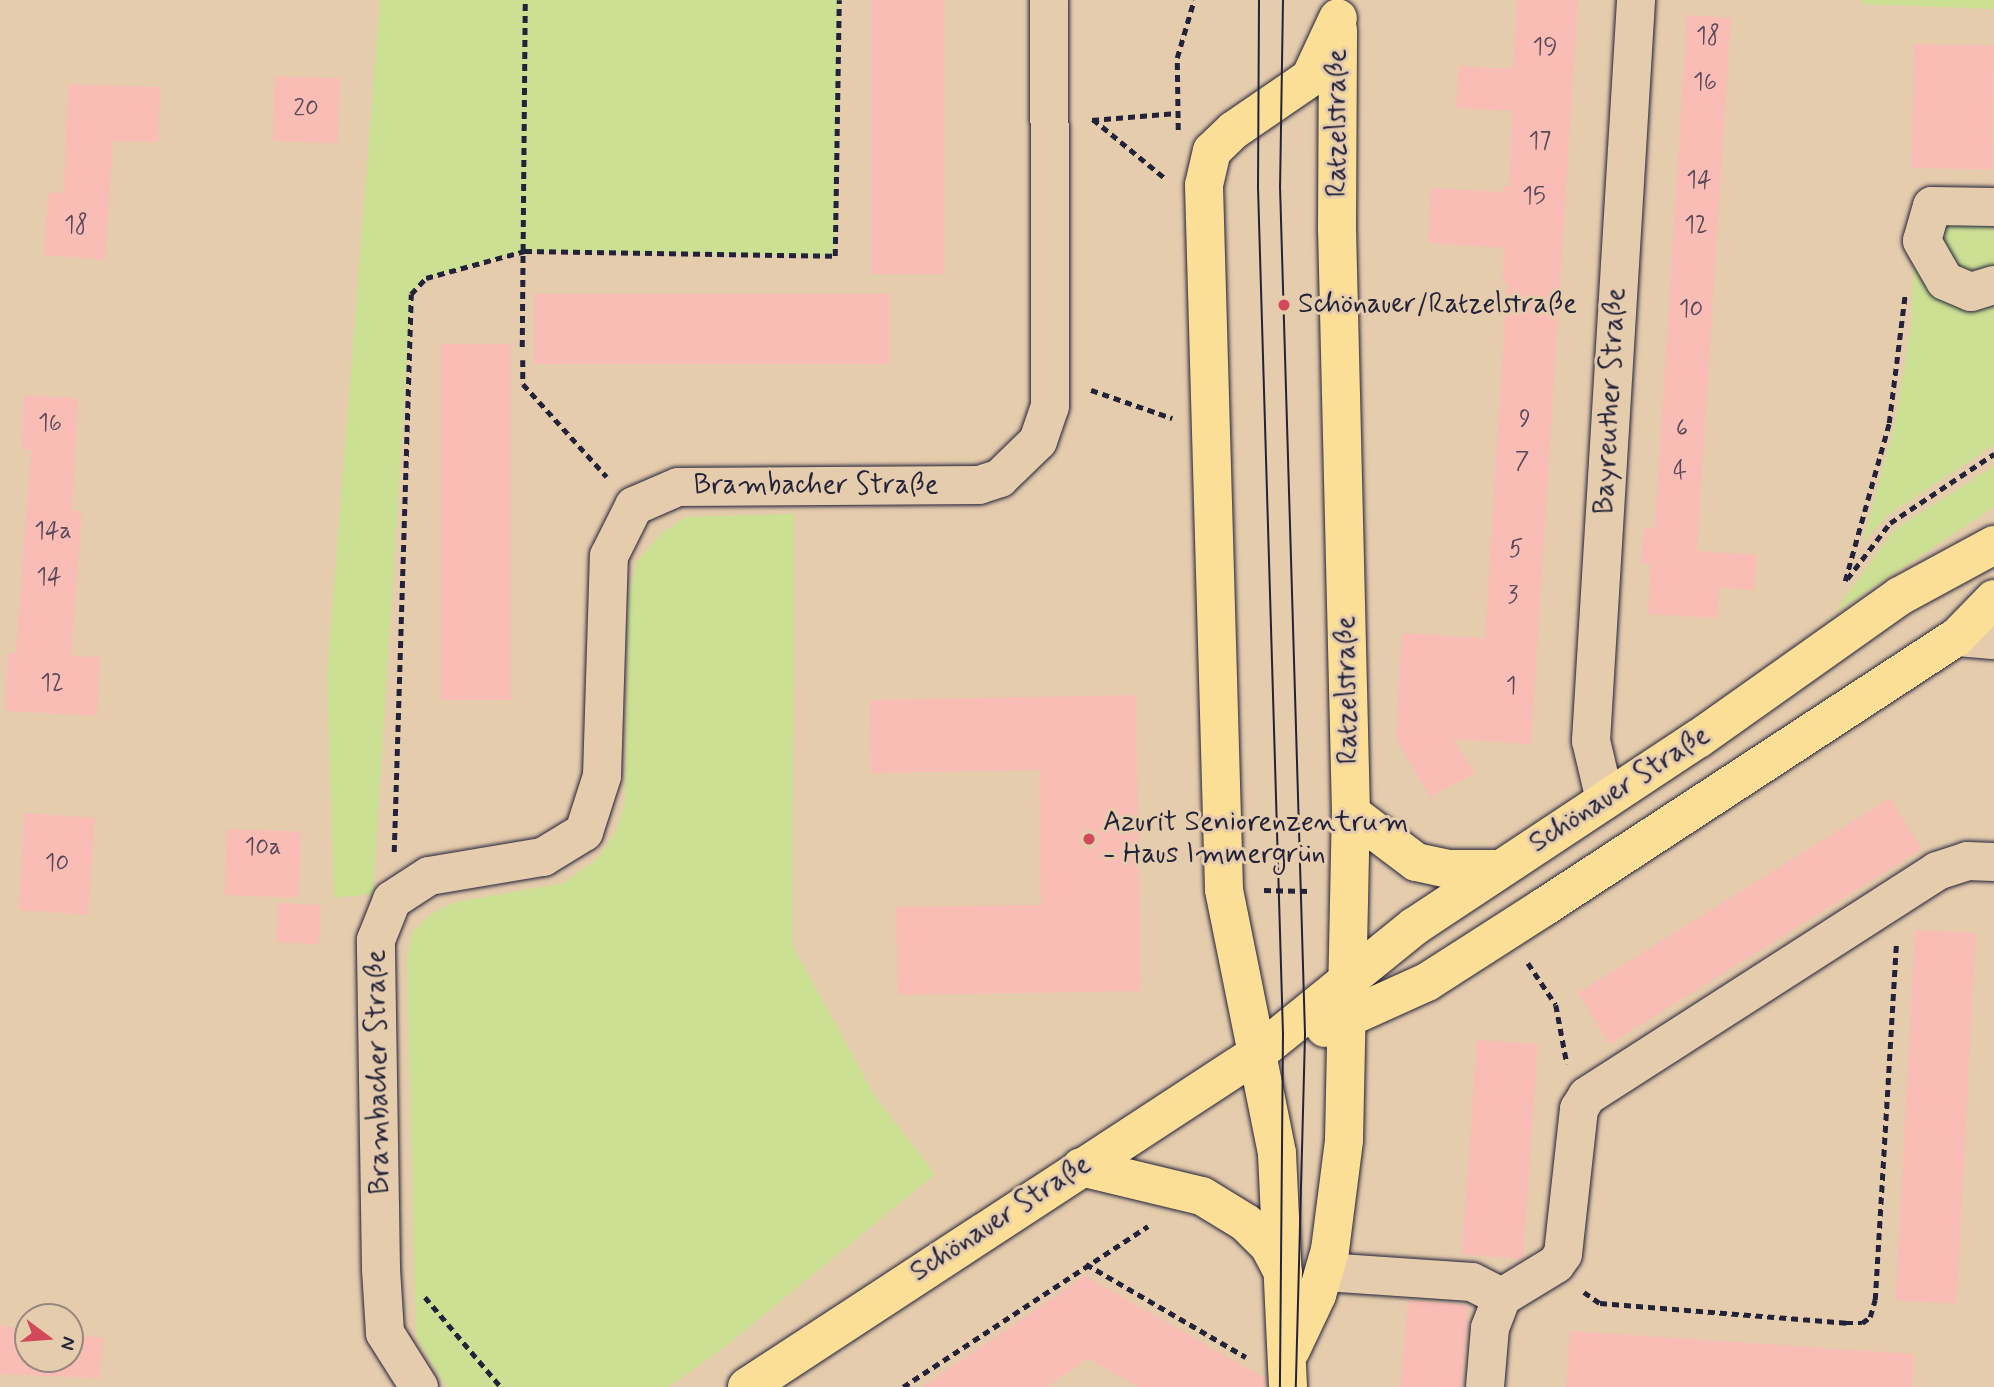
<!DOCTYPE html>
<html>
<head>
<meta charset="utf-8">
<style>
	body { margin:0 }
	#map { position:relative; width:1994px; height:1387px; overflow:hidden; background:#e5ccad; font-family:Mynerve,sans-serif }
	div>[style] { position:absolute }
	.green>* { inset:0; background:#cce094 }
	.building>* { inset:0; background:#f9bdb6; transform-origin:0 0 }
	.path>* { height:4.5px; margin-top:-2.25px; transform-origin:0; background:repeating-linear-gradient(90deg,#22223b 0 7px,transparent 0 12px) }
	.roads { filter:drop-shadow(0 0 2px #22223b) drop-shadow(0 0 2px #22223b) }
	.minor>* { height:38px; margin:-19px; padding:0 19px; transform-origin:19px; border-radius:19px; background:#e5ccad }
	.major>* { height:38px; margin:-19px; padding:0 19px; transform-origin:19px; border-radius:19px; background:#fbdf96 }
	.tram>* { height:2px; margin:-1px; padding:0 1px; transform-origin:1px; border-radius:1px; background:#22223b }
	.dots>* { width:19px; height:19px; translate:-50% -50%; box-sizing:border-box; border:4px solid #e5ccad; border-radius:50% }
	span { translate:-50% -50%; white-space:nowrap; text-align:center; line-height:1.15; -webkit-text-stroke:6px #e5ccad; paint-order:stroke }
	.number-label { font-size:24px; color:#58495a }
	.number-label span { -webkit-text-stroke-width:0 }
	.street-label { font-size:28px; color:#22223b }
	.poi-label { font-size:28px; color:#22223b }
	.left { translate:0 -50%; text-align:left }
	.north { position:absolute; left:14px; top:1303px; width:70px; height:70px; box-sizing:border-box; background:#e5ccad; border:2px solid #97887f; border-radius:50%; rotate:106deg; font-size:19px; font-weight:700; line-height:28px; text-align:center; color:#22223b }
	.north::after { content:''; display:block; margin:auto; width:24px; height:32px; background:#d1495b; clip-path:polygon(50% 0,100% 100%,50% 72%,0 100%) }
</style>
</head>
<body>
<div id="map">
	<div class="green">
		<i style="clip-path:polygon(380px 0,839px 0,835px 256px,525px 251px,426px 278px,411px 294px,373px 894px,334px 898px,327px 675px)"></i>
		<i style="clip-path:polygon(1862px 0,1994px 0,1994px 9px,1862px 4px)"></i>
		<i style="clip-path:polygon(1979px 219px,1994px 231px,1994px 269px,1990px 274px,1944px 270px,1939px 226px)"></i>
		<i style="clip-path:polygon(1914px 263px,1994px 296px,1994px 445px,1886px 516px,1862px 544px,1895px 424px,1911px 326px)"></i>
		<i style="clip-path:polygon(1994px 466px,1994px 507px,1834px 613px,1894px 530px)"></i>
		<i style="clip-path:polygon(794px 514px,792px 945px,876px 1098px,935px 1174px,725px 1347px,668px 1387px,446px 1387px,416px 1336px,407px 961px,412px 932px,431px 914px,455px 902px,564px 883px,597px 859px,615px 833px,625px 802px,628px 597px,637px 561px,662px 533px,686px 517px)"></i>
	</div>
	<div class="building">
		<i style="left:872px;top:0;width:72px;height:274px"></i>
		<i style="clip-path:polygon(1517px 0,1578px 0,1531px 744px,1453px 739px,1475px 773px,1430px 797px,1396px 739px,1402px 633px,1485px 638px,1507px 282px,1502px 282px,1504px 248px,1428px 243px,1431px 188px,1503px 192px,1503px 186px,1509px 186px,1513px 111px,1456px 108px,1459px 66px,1513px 69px)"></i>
		<i style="clip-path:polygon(1687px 15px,1731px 18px,1697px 551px,1757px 555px,1754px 590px,1719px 588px,1717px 618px,1648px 614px,1651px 565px,1641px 564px,1644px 528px,1655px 528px)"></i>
		<i style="left:1914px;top:44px;width:80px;height:124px;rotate:1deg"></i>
		<i style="left:275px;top:76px;width:65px;height:65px;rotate:2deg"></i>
		<i style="clip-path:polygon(68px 84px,160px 87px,158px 142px,113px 141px,105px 260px,44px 255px,48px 192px,64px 193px)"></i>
		<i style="left:534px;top:294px;width:355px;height:70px"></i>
		<i style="left:441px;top:344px;width:70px;height:356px"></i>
		<i style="clip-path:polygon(24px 395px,78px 398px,72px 511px,82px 511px,71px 656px,100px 657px,97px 716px,5px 711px,8px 653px,16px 653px,31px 450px,22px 449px)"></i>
		<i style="clip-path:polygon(1136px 695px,1141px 991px,898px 995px,896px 907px,1041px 905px,1039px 770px,871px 773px,870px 700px)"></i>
		<i style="left:1890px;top:798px;width:60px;height:368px;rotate:58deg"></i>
		<i style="left:25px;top:813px;width:70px;height:97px;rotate:4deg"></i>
		<i style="left:227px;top:829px;width:74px;height:66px;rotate:2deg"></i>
		<i style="left:278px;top:903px;width:43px;height:39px;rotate:3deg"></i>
		<i style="left:1915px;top:930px;width:61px;height:371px;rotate:3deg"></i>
		<i style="left:1477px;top:1040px;width:61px;height:215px;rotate:4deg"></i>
		<i style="clip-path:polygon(1085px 1276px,1266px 1379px,1266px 1387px,1138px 1387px,1088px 1358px,1047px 1387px,922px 1387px)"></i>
		<i style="left:1408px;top:1300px;width:61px;height:87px;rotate:5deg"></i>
		<i style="clip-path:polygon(0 1326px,28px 1329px,28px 1359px,70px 1359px,70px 1334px,104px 1338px,99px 1378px,0 1374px)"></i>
		<i style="clip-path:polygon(1570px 1331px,1914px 1354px,1912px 1387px,1566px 1387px)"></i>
	</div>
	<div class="path">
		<i style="left:1093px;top:119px;width:94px;rotate:39.4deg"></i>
		<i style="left:1092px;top:120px;width:85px;rotate:-4.7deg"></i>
		<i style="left:1178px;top:130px;width:72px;rotate:-90.8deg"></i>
		<i style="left:1177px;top:58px;width:60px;rotate:-73.7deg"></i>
		<i style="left:522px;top:347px;width:347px;rotate:-89.5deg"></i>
		<i style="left:523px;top:360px;width:24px;rotate:90deg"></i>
		<i style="left:523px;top:384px;width:125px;rotate:47.9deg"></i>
		<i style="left:1091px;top:390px;width:86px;rotate:19.1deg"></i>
		<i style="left:1847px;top:579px;width:71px;rotate:-52.5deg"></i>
		<i style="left:1890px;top:523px;width:125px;rotate:-33.6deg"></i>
		<i style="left:1845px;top:581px;width:164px;rotate:-74.4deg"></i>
		<i style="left:1889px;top:423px;width:129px;rotate:-82.9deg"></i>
		<i style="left:394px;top:852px;width:558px;rotate:-88.25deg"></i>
		<i style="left:411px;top:294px;width:22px;rotate:-47deg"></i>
		<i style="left:426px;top:278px;width:103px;rotate:-15.3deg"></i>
		<i style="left:525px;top:251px;width:310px;rotate:0.9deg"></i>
		<i style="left:835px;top:256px;width:256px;rotate:-89.1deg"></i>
		<i style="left:1264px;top:890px;width:47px;rotate:1.2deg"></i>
		<i style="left:1528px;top:963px;width:50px;rotate:56.3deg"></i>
		<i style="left:1556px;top:1005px;width:60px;rotate:79.4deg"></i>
		<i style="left:1086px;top:1264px;width:185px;rotate:30.2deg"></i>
		<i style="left:1584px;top:1292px;width:19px;rotate:35deg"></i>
		<i style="left:1600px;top:1303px;width:247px;rotate:4.6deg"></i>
		<i style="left:1846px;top:1323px;width:16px"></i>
		<i style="left:1862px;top:1323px;width:10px;rotate:-37deg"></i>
		<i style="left:1870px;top:1317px;width:18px;rotate:-74deg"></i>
		<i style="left:1875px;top:1300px;width:356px;rotate:-86.6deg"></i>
		<i style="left:425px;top:1297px;width:118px;rotate:49.8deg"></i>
		<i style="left:903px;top:1387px;width:293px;rotate:-33.3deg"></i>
	</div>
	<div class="roads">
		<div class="minor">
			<i style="left:1994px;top:207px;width:62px;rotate:-179.1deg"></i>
			<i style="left:1932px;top:206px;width:36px;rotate:106deg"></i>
			<i style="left:1922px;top:241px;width:46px;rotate:60.1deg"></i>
			<i style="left:1945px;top:281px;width:28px;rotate:23deg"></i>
			<i style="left:1971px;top:292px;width:24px;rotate:-17deg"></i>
			<i style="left:1957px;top:637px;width:37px;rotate:5deg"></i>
			<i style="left:1605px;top:800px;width:61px;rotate:-103.3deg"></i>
			<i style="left:1591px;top:741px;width:742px;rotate:-86.52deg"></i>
			<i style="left:1325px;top:1272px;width:147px;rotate:3.9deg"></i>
			<i style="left:1472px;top:1282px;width:34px;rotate:27deg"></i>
			<i style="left:419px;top:1387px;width:64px;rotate:-122.2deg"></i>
			<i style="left:385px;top:1333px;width:64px;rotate:-93.6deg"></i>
			<i style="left:381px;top:1269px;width:329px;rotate:-90.9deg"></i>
			<i style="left:376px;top:940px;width:43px;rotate:-68.2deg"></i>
			<i style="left:392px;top:900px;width:44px;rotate:-33deg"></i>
			<i style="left:429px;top:876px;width:116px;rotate:-9.5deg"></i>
			<i style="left:543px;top:857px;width:48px;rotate:-31.4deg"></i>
			<i style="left:584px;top:832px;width:59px;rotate:-72.2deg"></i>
			<i style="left:602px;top:776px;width:220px;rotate:-88.2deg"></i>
			<i style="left:609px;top:556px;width:56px;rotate:-63.4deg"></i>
			<i style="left:634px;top:506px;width:48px;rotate:-23.4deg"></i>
			<i style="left:678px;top:487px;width:301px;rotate:-0.4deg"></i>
			<i style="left:979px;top:485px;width:22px;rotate:-18deg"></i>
			<i style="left:1000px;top:478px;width:53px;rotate:-44.2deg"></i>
			<i style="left:1038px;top:441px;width:37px;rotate:-71deg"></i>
			<i style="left:1050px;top:406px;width:406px;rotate:-90.1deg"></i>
			<i style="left:1485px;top:1387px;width:59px;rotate:-85.2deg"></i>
			<i style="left:1490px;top:1328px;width:33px;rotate:-69deg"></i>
			<i style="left:1502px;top:1297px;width:63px;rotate:-31.4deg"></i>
			<i style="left:1556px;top:1264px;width:12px;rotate:-55deg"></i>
			<i style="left:1563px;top:1254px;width:146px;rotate:-83.7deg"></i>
			<i style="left:1579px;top:1109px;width:15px;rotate:-58deg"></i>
			<i style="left:1587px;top:1096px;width:416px;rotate:-32.7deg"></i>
			<i style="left:1937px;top:871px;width:32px;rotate:-18deg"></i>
			<i style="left:1967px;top:861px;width:27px;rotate:2deg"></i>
		</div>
		<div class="major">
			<i style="left:1351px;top:813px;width:81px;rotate:37deg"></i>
			<i style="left:1416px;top:862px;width:34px;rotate:12deg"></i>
			<i style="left:1449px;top:869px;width:50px"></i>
			<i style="left:1325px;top:1028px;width:112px;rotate:-24.3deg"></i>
			<i style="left:1427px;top:982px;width:139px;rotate:-32.7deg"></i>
			<i style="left:1544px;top:907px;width:493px;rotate:-33.2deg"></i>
			<i style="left:1957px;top:637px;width:53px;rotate:-45.8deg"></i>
			<i style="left:1081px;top:1167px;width:124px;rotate:13.5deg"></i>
			<i style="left:1202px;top:1196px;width:52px;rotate:31.5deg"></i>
			<i style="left:1246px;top:1223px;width:33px;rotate:45deg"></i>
			<i style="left:1269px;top:1246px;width:30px;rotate:62deg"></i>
			<i style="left:1291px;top:1350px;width:61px;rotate:-64.7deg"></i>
			<i style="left:1317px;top:1295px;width:47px;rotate:-73.9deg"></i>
			<i style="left:1330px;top:1250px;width:111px;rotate:-82.7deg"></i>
			<i style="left:1344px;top:1140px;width:327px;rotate:-88.8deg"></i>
			<i style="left:1351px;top:813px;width:584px;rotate:-91.37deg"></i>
			<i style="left:1337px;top:229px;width:199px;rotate:-89.7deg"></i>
			<i style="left:747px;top:1387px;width:610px;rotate:-33.17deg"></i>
			<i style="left:1258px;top:1053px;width:202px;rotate:-39deg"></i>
			<i style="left:1415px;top:926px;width:339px;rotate:-33.5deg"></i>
			<i style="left:1698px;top:739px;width:247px;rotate:-35.3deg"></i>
			<i style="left:1900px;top:596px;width:107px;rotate:-28.5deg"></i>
			<i style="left:1288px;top:1387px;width:234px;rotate:-92.7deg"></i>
			<i style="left:1277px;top:1153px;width:269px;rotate:-101.4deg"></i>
			<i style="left:1224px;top:889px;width:704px;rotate:-91.63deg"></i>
			<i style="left:1204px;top:185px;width:35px;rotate:-77deg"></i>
			<i style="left:1212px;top:151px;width:30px;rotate:-44deg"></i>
			<i style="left:1234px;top:130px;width:92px;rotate:-34.4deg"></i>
			<i style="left:1310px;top:78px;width:66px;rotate:-65deg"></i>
		</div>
	</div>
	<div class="tram">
		<i style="left:1259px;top:0;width:187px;rotate:90.3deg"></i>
		<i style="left:1258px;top:187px;width:846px;rotate:88.31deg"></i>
		<i style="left:1283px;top:1033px;width:354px;rotate:90.5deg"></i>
		<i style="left:1283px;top:0;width:186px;rotate:90.9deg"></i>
		<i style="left:1280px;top:186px;width:849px;rotate:88.31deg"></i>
		<i style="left:1305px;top:1035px;width:352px;rotate:91.5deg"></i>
	</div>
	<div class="dots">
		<i style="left:1284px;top:305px;background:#d1495b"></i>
		<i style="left:1089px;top:839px;background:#d1495b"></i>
	</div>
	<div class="number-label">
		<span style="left:1708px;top:37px">18</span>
		<span style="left:1545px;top:48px">19</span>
		<span style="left:1705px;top:83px">16</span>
		<span style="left:306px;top:109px">20</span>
		<span style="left:1540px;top:142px">17</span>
		<span style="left:1699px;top:181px">14</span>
		<span style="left:1534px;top:197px">15</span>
		<span style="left:76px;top:226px">18</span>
		<span style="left:1696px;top:226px">12</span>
		<span style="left:1691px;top:310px">10</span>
		<span style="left:1525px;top:420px">9</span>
		<span style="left:50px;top:424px">16</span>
		<span style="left:1682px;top:429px">6</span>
		<span style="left:1522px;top:462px">7</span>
		<span style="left:1680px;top:472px">4</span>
		<span style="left:53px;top:532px">14a</span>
		<span style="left:1516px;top:550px">5</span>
		<span style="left:49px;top:578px">14</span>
		<span style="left:1513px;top:596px">3</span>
		<span style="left:52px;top:684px">12</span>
		<span style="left:1511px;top:687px">1</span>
		<span style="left:263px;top:848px">10a</span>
		<span style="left:57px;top:864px">10</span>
	</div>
	<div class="street-label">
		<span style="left:1338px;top:123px;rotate:-90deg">Ratzelstraße</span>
		<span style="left:1611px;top:401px;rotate:-87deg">Bayreuther Straße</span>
		<span style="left:816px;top:486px">Brambacher Straße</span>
		<span style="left:1348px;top:690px;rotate:-91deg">Ratzelstraße</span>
		<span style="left:1620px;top:790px;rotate:-33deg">Schönauer Straße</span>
		<span style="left:379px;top:1072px;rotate:-91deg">Brambacher Straße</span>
		<span style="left:1001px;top:1219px;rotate:-33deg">Schönauer Straße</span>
	</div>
	<div class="poi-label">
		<span class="left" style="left:1298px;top:305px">Schönauer/Ratzelstraße</span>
		<span class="left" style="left:1103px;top:839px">Azurit Seniorenzentrum<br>- Haus Immergrün</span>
	</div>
	<div class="north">N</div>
</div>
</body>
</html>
